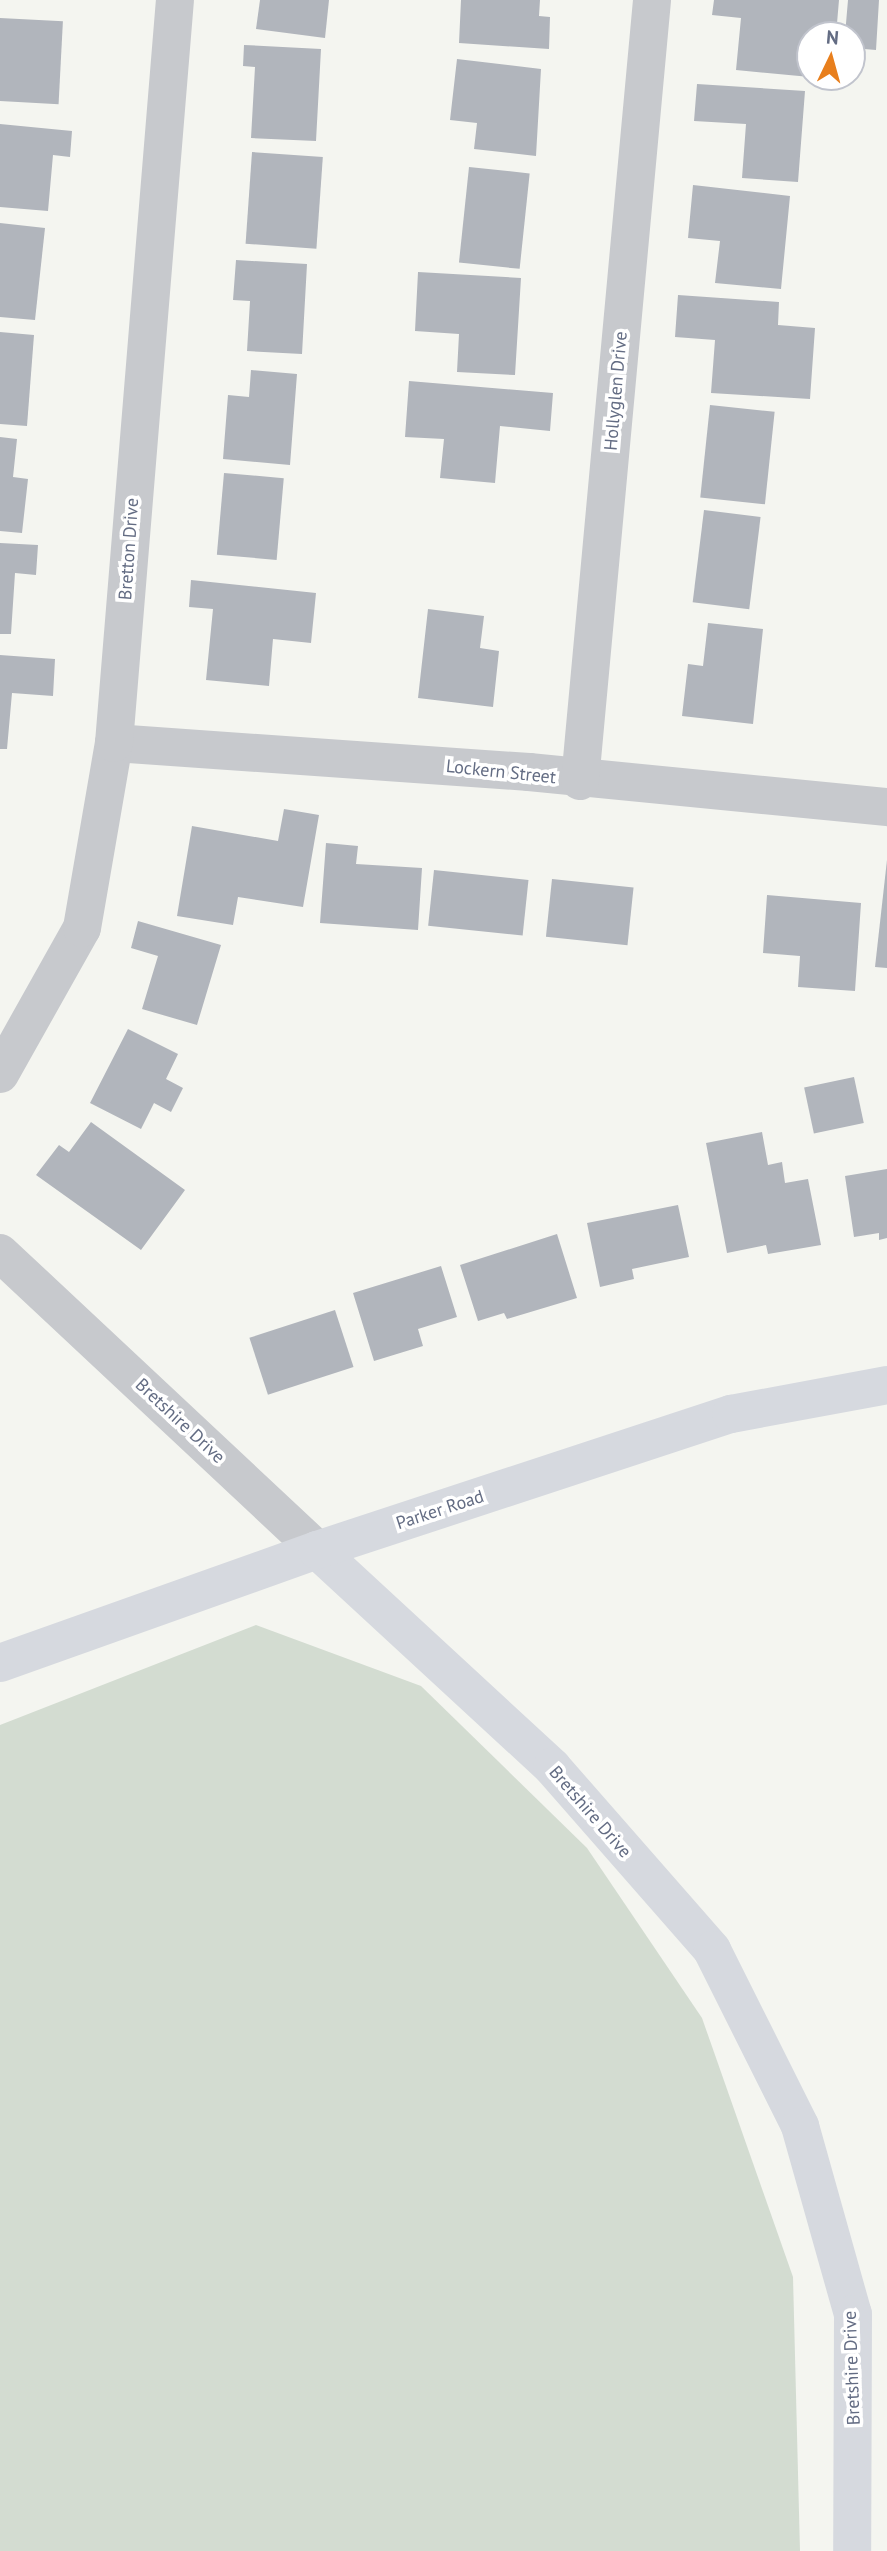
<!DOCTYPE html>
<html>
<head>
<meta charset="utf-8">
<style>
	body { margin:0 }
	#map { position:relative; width:887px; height:2551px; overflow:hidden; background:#f4f5f0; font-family:"PT Sans",sans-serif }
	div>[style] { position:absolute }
	.green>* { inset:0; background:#d3dcd1 }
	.building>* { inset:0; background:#b1b5bc; transform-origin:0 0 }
	.street>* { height:38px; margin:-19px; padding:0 19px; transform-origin:19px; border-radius:19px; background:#c7c9cd }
	.secondary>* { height:38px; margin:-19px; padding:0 19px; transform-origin:19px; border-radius:19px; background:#d6d9df }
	span { translate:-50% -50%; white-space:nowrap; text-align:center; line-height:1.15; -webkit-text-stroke:7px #fff; paint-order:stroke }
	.street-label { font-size:18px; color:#636c83 }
	.north { position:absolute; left:796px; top:21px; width:70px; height:70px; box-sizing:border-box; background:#fff; border:2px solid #c1c4cd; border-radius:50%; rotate:5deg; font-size:19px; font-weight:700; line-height:28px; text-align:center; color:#636c83 }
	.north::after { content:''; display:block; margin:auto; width:24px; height:32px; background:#e87f1d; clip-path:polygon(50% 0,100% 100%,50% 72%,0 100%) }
</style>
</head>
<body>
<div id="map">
	<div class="green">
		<i style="clip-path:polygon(256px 1625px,421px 1686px,587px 1848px,702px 2018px,793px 2277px,800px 2551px,0 2551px,0 1725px)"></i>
	</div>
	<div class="building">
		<i style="clip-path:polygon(260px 0,329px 0,325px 38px,256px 29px)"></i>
		<i style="clip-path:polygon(461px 0,540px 0,539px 16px,550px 17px,549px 49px,459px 43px)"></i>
		<i style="clip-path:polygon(714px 0,839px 0,836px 35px,810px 35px,810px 77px,736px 70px,741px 18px,712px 15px)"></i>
		<i style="clip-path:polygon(848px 0,879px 0,876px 50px,852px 48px,852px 35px,845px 35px)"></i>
		<i style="left:0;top:18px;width:63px;height:83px;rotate:3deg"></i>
		<i style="clip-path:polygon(244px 45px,321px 49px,316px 141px,251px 138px,255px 67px,243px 66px)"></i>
		<i style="clip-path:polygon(457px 59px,541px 69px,536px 156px,474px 149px,477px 123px,450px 120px)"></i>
		<i style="clip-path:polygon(697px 84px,805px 91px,798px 182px,742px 178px,746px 124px,694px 121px)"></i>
		<i style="clip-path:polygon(0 124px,72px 131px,70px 157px,53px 155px,48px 211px,0 207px)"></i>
		<i style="left:252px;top:152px;width:71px;height:92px;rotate:4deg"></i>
		<i style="left:469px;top:167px;width:61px;height:96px;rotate:6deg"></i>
		<i style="clip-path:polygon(693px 185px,790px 196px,781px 289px,715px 283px,720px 241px,688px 238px)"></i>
		<i style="clip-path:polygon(0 223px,45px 228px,35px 320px,0 317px)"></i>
		<i style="clip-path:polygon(236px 260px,307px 264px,302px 354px,247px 351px,250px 301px,233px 300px)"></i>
		<i style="clip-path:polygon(418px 272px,521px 278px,515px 375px,457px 372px,459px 334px,415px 331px)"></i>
		<i style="clip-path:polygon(678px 295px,779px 302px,778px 325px,815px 328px,810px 399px,711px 393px,715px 340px,675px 337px)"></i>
		<i style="clip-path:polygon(0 332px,34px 335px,27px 426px,0 424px)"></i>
		<i style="clip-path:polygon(251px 370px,297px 374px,290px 465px,223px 459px,228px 395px,249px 397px)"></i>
		<i style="clip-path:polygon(409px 381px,553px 393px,550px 431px,500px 426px,495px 483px,440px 478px,444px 439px,405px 437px)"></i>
		<i style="left:710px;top:405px;width:65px;height:93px;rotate:6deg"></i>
		<i style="clip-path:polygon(0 437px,17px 439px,13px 477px,28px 479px,22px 533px,0 531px)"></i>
		<i style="left:224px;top:473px;width:60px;height:82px;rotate:5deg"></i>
		<i style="left:704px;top:510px;width:57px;height:93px;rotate:7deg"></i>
		<i style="clip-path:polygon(0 543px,38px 545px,36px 575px,15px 573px,11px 634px,0 634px)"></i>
		<i style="clip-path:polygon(191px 580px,316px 593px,311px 643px,273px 639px,269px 686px,206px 680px,213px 609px,189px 607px)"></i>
		<i style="clip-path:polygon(428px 609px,484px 616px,480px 648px,499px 651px,493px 707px,418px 698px)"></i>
		<i style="clip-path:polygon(708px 623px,763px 629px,753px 724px,682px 716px,688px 664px,703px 666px)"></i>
		<i style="clip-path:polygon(0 655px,55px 659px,53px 696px,12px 693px,7px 749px,0 749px)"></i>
		<i style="clip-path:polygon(284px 809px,319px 815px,303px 907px,238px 897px,233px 925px,177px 916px,192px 826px,278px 841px)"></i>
		<i style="clip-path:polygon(326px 843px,358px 846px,356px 864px,422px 868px,418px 930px,320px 923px)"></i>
		<i style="clip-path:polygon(887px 860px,887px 968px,875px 967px)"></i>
		<i style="left:434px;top:870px;width:95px;height:56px;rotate:6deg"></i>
		<i style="left:552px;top:879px;width:82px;height:58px;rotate:6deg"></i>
		<i style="clip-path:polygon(767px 895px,861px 903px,855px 991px,798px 987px,800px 956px,763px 953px)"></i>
		<i style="clip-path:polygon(138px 921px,221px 945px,197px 1025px,142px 1009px,158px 956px,131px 948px)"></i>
		<i style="clip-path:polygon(128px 1029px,178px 1054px,166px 1079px,183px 1088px,171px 1112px,154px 1103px,141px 1129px,90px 1103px)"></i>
		<i style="left:854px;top:1077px;width:47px;height:51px;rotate:78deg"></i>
		<i style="clip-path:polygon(91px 1122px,185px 1190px,141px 1250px,36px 1175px,59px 1145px,69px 1152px)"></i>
		<i style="clip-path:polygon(762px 1132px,768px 1165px,782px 1162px,785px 1183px,808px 1179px,821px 1245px,768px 1254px,766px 1245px,727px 1253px,706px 1143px)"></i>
		<i style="clip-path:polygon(887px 1169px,887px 1238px,879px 1240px,879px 1233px,854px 1237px,845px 1176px)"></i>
		<i style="clip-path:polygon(678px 1205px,689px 1257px,632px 1269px,634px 1279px,600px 1287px,587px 1223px)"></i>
		<i style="clip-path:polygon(557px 1234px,577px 1298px,507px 1319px,504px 1313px,478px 1321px,460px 1265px)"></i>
		<i style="clip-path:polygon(441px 1266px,457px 1317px,418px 1329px,423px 1346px,374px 1361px,353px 1293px)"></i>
		<i style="left:335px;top:1310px;width:60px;height:90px;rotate:72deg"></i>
	</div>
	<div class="street">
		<i style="left:114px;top:743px;width:416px;rotate:4deg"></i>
		<i style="left:529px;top:772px;width:360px;rotate:5.6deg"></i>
		<i style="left:580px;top:781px;width:784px;rotate:-84.73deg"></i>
		<i style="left:0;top:1074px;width:167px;rotate:-60.7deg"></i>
		<i style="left:82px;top:928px;width:188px;rotate:-80.2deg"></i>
		<i style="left:114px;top:743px;width:745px;rotate:-85.31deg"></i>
		<i style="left:0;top:1253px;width:434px;rotate:43.1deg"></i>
	</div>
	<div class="secondary">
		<i style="left:317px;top:1550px;width:320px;rotate:42.7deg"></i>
		<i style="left:552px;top:1767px;width:243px;rotate:48.8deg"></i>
		<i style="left:712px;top:1950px;width:197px;rotate:63.4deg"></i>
		<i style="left:800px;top:2126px;width:195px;rotate:74.3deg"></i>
		<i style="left:853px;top:2314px;width:237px;rotate:90.2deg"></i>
		<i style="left:0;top:1663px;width:337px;rotate:-19.6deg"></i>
		<i style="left:317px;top:1550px;width:436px;rotate:-18.2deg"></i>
		<i style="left:731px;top:1414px;width:159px;rotate:-10.5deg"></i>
	</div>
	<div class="street-label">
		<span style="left:616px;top:391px;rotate:-85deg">Hollyglen Drive</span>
		<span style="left:129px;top:549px;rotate:-86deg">Bretton Drive</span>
		<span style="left:501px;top:772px;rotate:6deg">Lockern Street</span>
		<span style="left:180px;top:1421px;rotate:43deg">Bretshire Drive</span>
		<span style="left:440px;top:1510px;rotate:-18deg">Parker Road</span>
		<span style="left:590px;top:1812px;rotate:49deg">Bretshire Drive</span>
		<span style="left:852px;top:2368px;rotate:-92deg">Bretshire Drive</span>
	</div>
	<div class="north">N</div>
</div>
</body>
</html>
